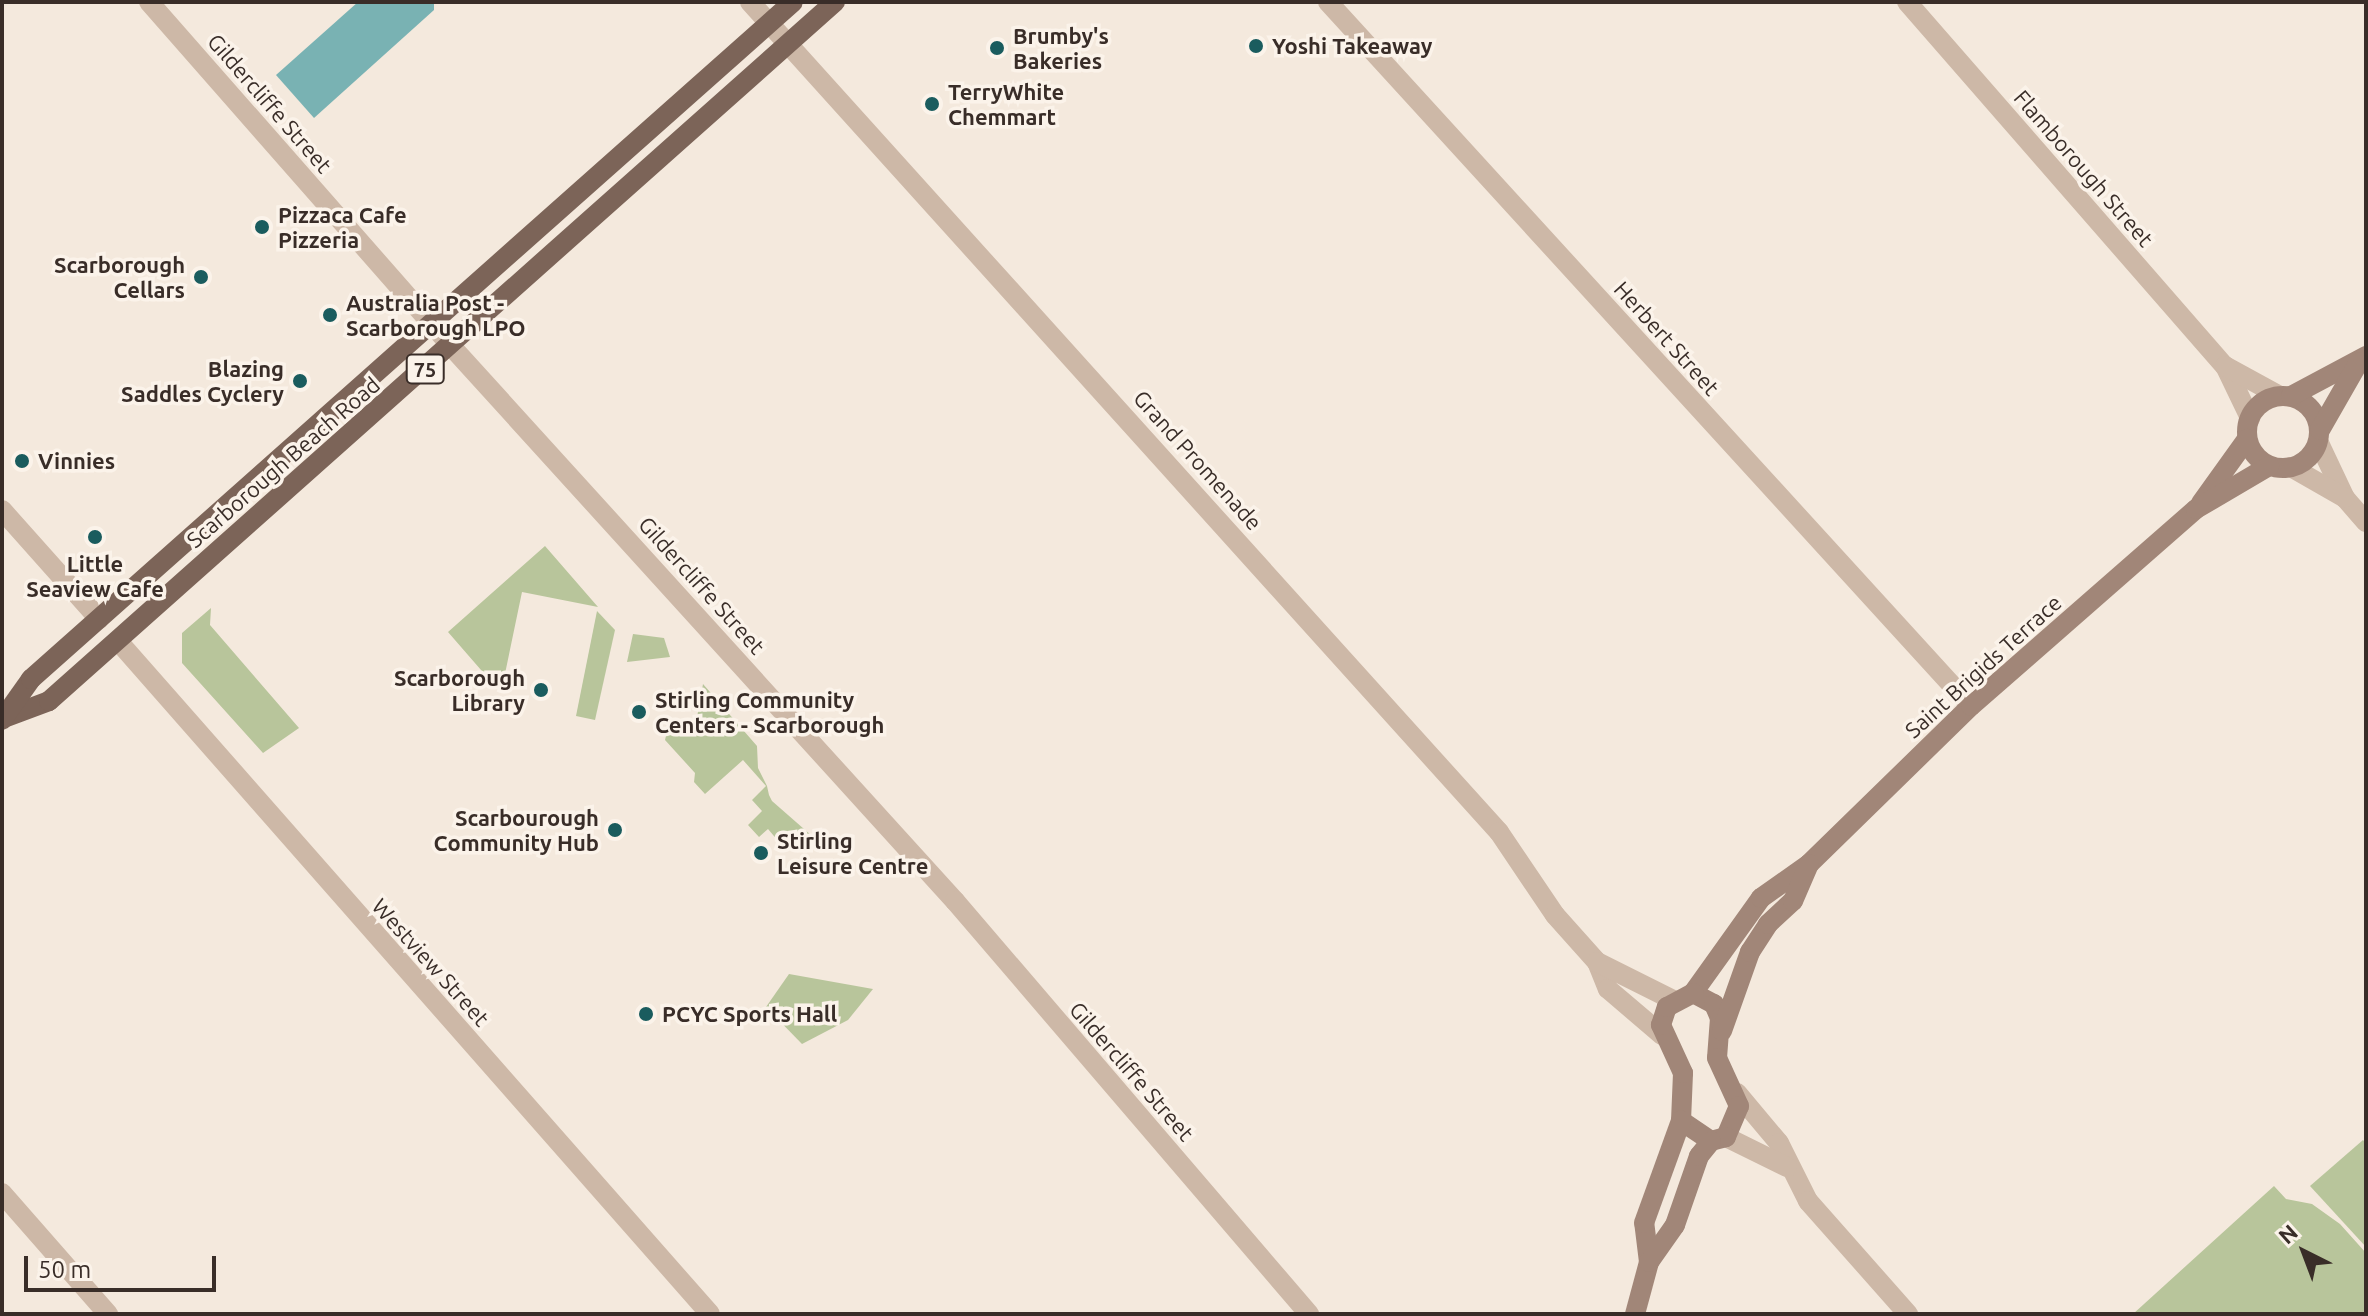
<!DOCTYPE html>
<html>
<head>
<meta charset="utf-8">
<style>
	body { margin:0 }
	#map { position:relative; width:2368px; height:1316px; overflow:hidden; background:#f4e9dd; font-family:Ubuntu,sans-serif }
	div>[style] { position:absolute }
	.green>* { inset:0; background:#b8c59b }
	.water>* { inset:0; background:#79b2b3 }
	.street>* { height:20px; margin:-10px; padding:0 10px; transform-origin:10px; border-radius:10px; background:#cdb8a7 }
	.secondary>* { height:20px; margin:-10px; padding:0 10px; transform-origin:10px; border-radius:10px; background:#a18678 }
	.secondary>.ring { margin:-10px; padding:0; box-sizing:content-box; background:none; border:20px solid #a18678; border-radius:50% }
	.primary>* { height:20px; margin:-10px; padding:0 10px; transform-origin:10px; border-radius:10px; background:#7c6458 }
	.dots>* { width:22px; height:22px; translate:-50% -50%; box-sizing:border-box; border:4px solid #fbf3ea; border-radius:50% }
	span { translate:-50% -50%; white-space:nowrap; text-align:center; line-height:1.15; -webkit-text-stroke:7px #fbf3ea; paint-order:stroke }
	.shield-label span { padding:2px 6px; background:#fbf3ea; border:2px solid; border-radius:6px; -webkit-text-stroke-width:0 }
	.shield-label { font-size:20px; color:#392d28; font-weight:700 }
	.poi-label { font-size:22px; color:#392d28; font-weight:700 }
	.left { translate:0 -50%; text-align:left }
	.right { translate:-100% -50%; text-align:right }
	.street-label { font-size:22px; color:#392d28 }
	.frame { position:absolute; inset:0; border:4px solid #392d28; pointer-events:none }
	.north { position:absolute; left:2264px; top:1212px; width:80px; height:80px; -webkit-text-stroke:6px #fbf3ea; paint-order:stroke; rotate:318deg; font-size:22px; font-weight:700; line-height:32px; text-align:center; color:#392d28 }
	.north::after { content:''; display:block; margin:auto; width:28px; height:36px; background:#392d28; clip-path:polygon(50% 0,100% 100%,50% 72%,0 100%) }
	.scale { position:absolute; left:24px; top:1256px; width:192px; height:36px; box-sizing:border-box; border:4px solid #392d28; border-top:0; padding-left:10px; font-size:24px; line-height:28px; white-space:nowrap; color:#392d28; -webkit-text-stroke:6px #fbf3ea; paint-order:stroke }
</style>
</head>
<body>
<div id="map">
	<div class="green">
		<i style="clip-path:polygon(545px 546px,598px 607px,522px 592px,501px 693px,448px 632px)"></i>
		<i style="clip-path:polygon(211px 608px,210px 625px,299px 728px,263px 753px,182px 663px,182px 633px)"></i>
		<i style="clip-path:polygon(597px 611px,615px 630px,595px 720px,576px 716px)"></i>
		<i style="clip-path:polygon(633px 634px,664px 638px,670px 657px,627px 662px)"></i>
		<i style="clip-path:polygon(703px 684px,757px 746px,758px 768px,767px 786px,769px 795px,772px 801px,812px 836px,801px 846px,789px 834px,779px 842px,768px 829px,759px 837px,748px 825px,762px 811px,752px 800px,766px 786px,743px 760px,705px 794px,694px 782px,695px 773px,665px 740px,670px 719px,696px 723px)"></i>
		<i style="clip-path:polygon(789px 974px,873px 989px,848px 1020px,802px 1044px,766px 1007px)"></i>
		<i style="clip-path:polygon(2363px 1140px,2366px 1143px,2366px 1247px,2310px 1186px)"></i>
		<i style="clip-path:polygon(2274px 1186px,2286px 1199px,2312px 1204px,2340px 1224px,2366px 1253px,2366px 1314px,2133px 1314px)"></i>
	</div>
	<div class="water">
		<i style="clip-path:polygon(358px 2px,434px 2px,434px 10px,314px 118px,276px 75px)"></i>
	</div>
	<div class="street">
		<i style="left:149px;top:2px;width:458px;rotate:48.7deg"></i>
		<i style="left:451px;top:346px;width:750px;rotate:47.76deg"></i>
		<i style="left:955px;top:901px;width:544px;rotate:49.4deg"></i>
		<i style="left:750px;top:2px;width:1118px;rotate:47.94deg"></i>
		<i style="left:1499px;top:832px;width:100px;rotate:56deg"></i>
		<i style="left:1555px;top:915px;width:63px;rotate:48.2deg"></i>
		<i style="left:1597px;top:962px;width:29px;rotate:68deg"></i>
		<i style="left:1608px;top:989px;width:71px;rotate:40.4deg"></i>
		<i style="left:1328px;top:2px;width:953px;rotate:47.59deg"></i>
		<i style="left:1907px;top:2px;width:483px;rotate:48.9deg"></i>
		<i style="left:2225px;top:366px;width:58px;rotate:64.3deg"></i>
		<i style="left:2225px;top:366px;width:60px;rotate:28.7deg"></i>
		<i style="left:2319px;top:443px;width:61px;rotate:64.7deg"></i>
		<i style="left:2345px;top:498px;width:32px;rotate:49deg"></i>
		<i style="left:2291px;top:467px;width:62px;rotate:29.9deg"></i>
		<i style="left:2px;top:510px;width:146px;rotate:48.3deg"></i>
		<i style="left:118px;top:641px;width:896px;rotate:48.66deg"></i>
		<i style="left:1597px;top:962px;width:85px;rotate:26.6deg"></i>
		<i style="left:1737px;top:1093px;width:65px;rotate:50deg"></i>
		<i style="left:1779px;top:1143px;width:65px;rotate:63.4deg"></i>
		<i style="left:1808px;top:1201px;width:151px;rotate:48.5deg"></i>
		<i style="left:1726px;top:1137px;width:68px;rotate:26.2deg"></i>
		<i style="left:2px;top:1193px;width:161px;rotate:48.8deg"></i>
	</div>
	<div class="secondary">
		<i class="ring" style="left:2247px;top:396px;width:52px;height:52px"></i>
		<i style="left:2291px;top:396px;width:85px;rotate:-28.1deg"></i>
		<i style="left:2320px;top:430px;width:78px;rotate:-60.2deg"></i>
		<i style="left:2201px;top:503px;width:79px;rotate:-54.3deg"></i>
		<i style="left:1693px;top:993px;width:117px;rotate:-54.4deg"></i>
		<i style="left:1761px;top:898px;width:59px;rotate:-35.3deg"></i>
		<i style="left:1809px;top:864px;width:226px;rotate:-44.3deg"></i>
		<i style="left:1971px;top:706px;width:299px;rotate:-41.2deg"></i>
		<i style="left:2196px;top:509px;width:85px;rotate:-30.5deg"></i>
		<i style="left:1693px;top:993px;width:24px;rotate:28deg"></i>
		<i style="left:1714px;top:1004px;width:15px;rotate:67deg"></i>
		<i style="left:1720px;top:1018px;width:40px;rotate:94.3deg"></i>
		<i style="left:1717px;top:1058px;width:53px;rotate:65.4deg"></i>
		<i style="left:1739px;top:1106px;width:34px;rotate:113deg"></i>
		<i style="left:1726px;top:1137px;width:16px;rotate:165deg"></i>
		<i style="left:1711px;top:1141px;width:36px;rotate:-146deg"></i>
		<i style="left:1681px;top:1121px;width:48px;rotate:-87.6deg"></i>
		<i style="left:1683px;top:1073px;width:53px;rotate:-114.6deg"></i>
		<i style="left:1661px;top:1025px;width:19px;rotate:-72deg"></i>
		<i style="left:1667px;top:1007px;width:30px;rotate:-28deg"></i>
		<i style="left:1722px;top:1031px;width:84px;rotate:-70.5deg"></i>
		<i style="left:1750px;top:952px;width:33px;rotate:-57deg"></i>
		<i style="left:1768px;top:924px;width:34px;rotate:-43deg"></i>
		<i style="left:1793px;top:901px;width:40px;rotate:-66.6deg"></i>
		<i style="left:1649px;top:1262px;width:39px;rotate:-97deg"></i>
		<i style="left:1644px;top:1223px;width:109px;rotate:-70.1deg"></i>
		<i style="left:1635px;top:1314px;width:54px;rotate:-74.9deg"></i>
		<i style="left:1649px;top:1262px;width:45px;rotate:-54.9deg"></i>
		<i style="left:1675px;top:1225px;width:73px;rotate:-70.8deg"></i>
		<i style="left:1699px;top:1156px;width:19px;rotate:-51deg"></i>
	</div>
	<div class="primary">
		<i style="left:4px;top:718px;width:48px;rotate:-20.7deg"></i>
		<i style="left:49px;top:701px;width:1052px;rotate:-41.65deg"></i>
		<i style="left:2px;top:720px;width:50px;rotate:-54.7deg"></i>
		<i style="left:31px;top:679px;width:1019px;rotate:-41.62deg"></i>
	</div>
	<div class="dots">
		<i style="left:1256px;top:46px;background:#1a5c5e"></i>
		<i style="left:997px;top:48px;background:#1a5c5e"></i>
		<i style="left:932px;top:104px;background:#1a5c5e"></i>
		<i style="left:262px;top:227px;background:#1a5c5e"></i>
		<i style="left:201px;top:277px;background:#1a5c5e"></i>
		<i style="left:330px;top:315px;background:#1a5c5e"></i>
		<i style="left:300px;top:381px;background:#1a5c5e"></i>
		<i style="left:22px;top:461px;background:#1a5c5e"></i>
		<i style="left:95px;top:537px;background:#1a5c5e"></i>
		<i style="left:541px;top:690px;background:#1a5c5e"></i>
		<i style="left:639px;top:712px;background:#1a5c5e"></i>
		<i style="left:615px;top:830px;background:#1a5c5e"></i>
		<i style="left:761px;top:853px;background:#1a5c5e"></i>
		<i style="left:646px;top:1014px;background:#1a5c5e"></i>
	</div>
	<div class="shield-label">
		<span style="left:425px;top:369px">75</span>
	</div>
	<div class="poi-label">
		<span class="left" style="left:1013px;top:48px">Brumby's<br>Bakeries</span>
		<span class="left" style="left:1272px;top:46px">Yoshi Takeaway</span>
		<span class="left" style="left:948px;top:104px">TerryWhite<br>Chemmart</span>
		<span class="left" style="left:278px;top:227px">Pizzaca Cafe<br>Pizzeria</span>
		<span class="right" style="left:185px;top:277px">Scarborough<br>Cellars</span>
		<span class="left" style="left:346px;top:315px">Australia Post -<br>Scarborough LPO</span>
		<span class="right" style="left:284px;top:381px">Blazing<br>Saddles Cyclery</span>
		<span class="left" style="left:38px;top:461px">Vinnies</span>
		<span style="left:95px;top:576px">Little<br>Seaview Cafe</span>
		<span class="right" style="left:525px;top:690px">Scarborough<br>Library</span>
		<span class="left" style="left:655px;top:712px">Stirling Community<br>Centers - Scarborough</span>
		<span class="right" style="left:599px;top:830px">Scarbourough<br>Community Hub</span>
		<span class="left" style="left:777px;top:853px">Stirling<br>Leisure Centre</span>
		<span class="left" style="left:662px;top:1014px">PCYC Sports Hall</span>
	</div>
	<div class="street-label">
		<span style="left:270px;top:103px;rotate:49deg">Gildercliffe Street</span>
		<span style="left:2084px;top:168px;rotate:49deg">Flamborough Street</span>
		<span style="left:1667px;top:338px;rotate:48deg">Herbert Street</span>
		<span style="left:1198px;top:460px;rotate:48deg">Grand Promenade</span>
		<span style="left:283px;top:462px;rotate:-41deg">Scarborough Beach Road</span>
		<span style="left:702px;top:585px;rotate:48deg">Gildercliffe Street</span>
		<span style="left:1983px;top:666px;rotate:-42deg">Saint Brigids Terrace</span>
		<span style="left:431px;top:962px;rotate:48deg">Westview Street</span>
		<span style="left:1132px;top:1071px;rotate:49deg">Gildercliffe Street</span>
	</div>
	<div class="frame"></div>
	<div class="north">N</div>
	<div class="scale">50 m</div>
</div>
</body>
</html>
